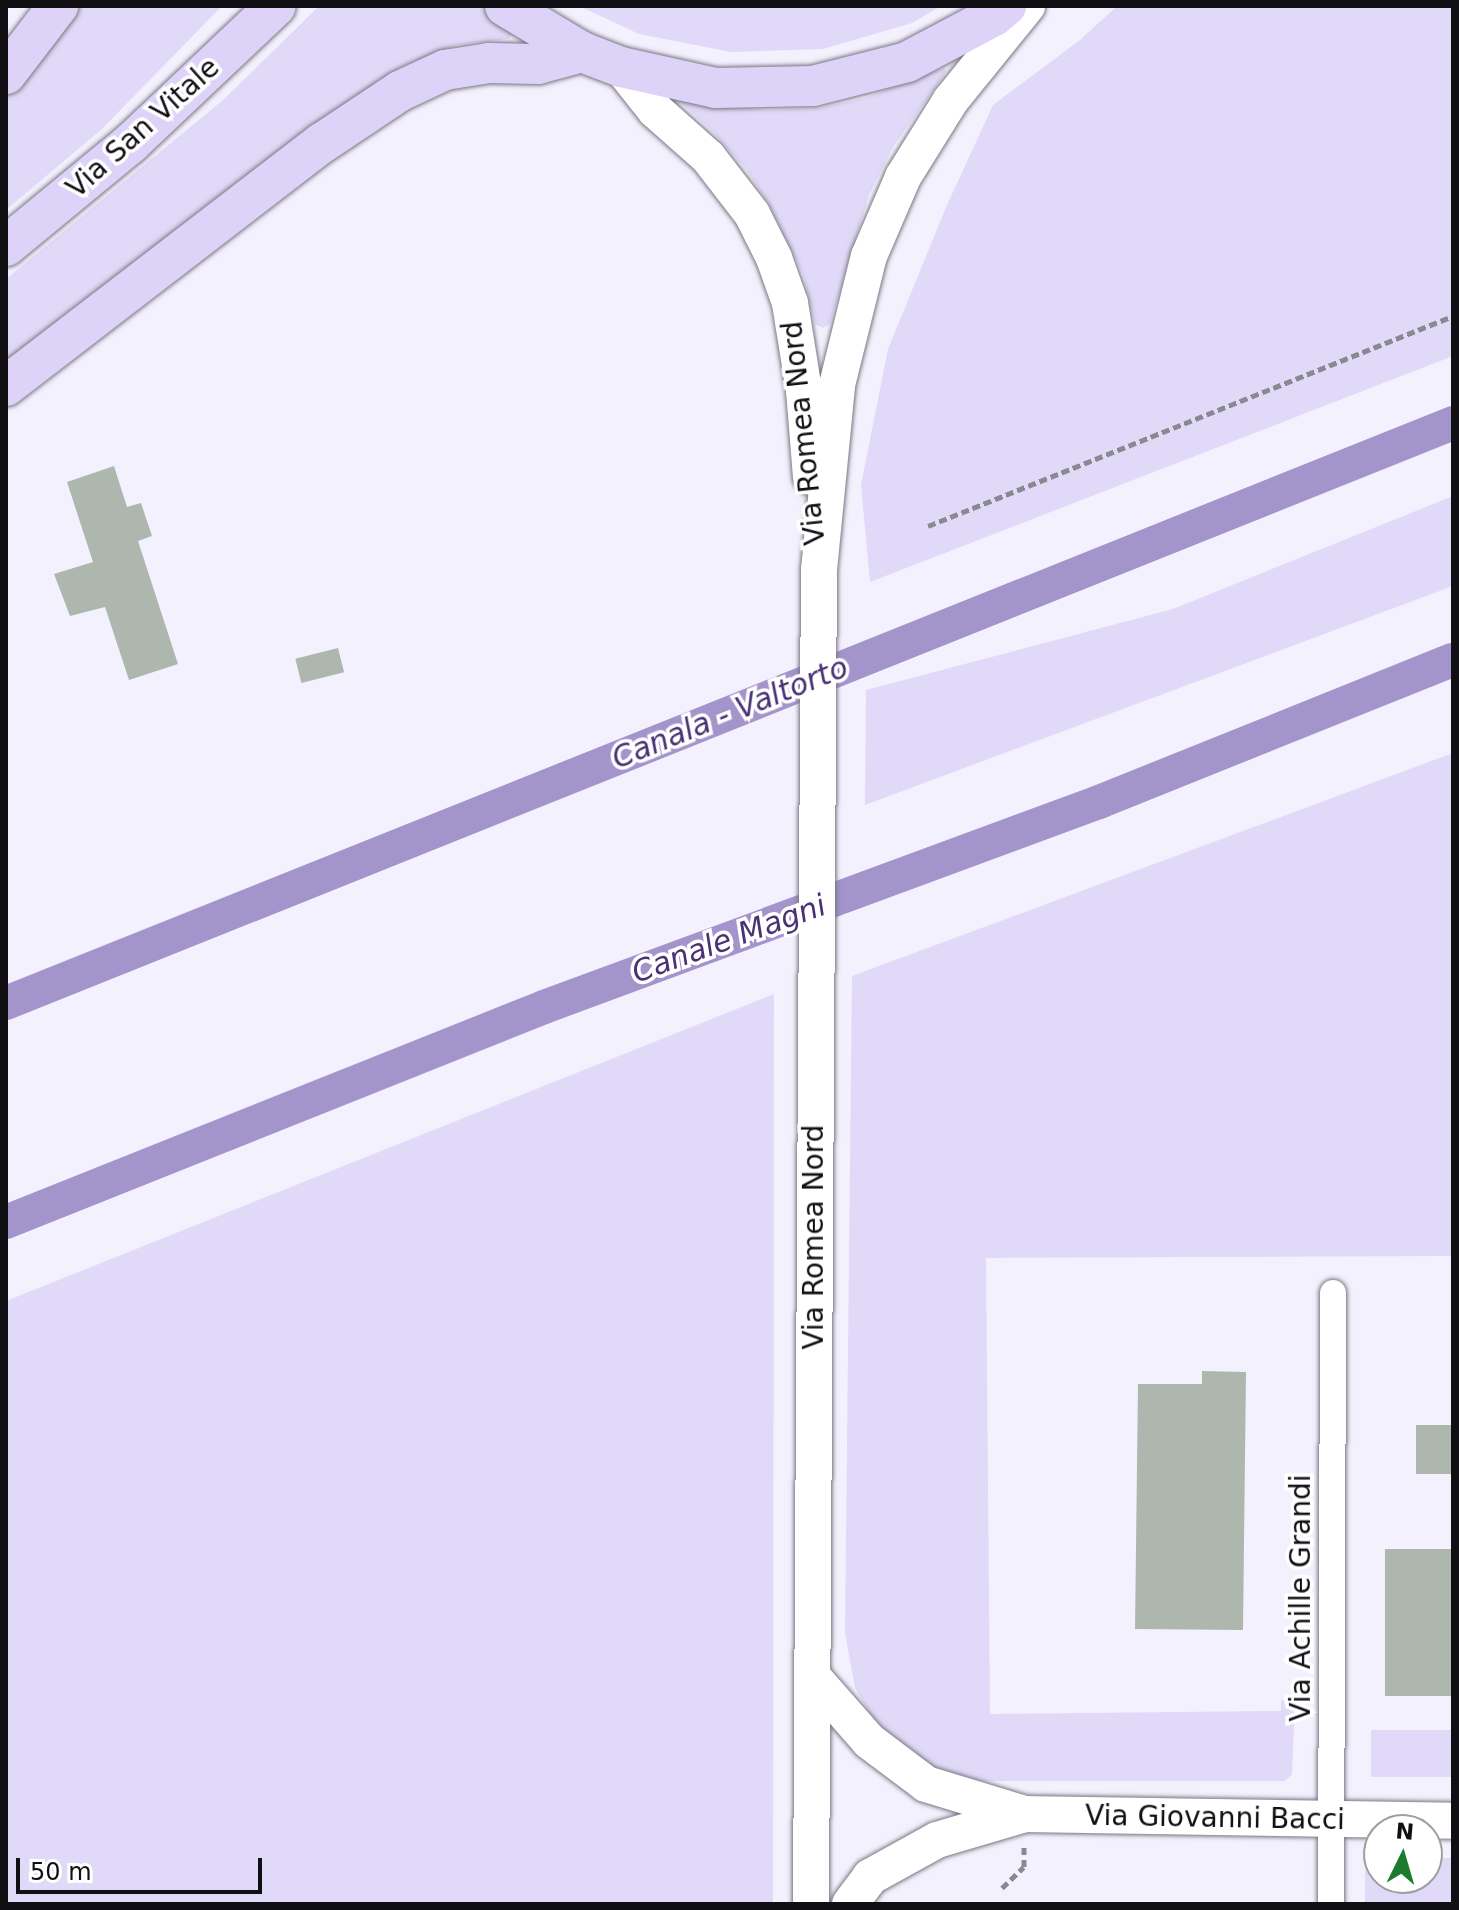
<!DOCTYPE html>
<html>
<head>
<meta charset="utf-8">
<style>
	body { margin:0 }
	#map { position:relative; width:1459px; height:1910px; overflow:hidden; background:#f4f1fe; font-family:"DejaVu Sans",sans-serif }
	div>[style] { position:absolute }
	.green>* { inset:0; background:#e0d9f7; transform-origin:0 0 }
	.canal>* { height:34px; margin:-17px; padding:0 17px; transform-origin:17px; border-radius:17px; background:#a394cb }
	.building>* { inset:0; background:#aeb7ae; transform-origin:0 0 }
	.path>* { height:5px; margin-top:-2.5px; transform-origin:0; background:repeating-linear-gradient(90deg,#8a8891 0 8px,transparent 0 12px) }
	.roads { filter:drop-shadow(0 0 2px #7a7883) drop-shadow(0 0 2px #7a7883) }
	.minor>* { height:26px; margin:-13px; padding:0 13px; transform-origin:13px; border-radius:13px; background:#fff }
	.secondary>* { height:36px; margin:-18px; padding:0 18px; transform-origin:18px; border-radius:18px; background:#fff }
	.primary>* { height:40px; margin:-20px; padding:0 20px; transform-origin:20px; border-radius:20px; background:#ddd3f9 }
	span { translate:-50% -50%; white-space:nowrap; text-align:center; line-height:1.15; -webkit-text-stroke:7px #fff; paint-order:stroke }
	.street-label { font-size:28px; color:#100f13 }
	.water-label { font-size:30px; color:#493174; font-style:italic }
	.frame { position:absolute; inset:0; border:8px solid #100f13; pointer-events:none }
	.north { position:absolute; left:1363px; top:1814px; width:80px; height:80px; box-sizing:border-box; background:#fff; border:2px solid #9f9fa1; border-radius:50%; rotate:5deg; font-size:22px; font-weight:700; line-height:32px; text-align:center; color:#100f13 }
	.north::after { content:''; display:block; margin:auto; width:28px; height:36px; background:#1c7c2d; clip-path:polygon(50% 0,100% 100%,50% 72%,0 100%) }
	.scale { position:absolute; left:16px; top:1858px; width:246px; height:36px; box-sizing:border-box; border:4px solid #100f13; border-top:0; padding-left:10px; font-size:24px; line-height:28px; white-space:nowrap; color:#100f13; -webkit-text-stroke:6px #fff; paint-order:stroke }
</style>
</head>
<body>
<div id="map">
	<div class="green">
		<i style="clip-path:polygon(79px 6px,222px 6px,102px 129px,6px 210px,6px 92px)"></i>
		<i style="clip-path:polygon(319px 6px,482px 6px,508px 23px,512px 34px,509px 39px,456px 45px,403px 66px,331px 114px,6px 363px,6px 279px,223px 100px)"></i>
		<i style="clip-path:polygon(579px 6px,941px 6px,912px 23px,823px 49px,731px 52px,639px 34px)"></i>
		<i style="clip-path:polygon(1117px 6px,1453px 6px,1453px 356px,870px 582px,861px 485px,888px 349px,947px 205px,993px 105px,1080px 40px)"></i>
		<i style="clip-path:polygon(944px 68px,946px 72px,893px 147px,869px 195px,830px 324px,823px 328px,815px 324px,803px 274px,769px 204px,746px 169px,711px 130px,678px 100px,766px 110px,820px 108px,865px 98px)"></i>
		<i style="clip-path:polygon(1453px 496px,1453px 586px,865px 805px,866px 690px,1173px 609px)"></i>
		<i style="clip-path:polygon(1453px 753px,1453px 1256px,986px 1258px,990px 1714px,1281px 1711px,1281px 1700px,1289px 1701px,1295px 1703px,1292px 1774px,1285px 1781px,980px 1781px,939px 1772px,887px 1737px,872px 1717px,855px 1688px,845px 1633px,852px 976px)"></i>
		<i style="clip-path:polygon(774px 994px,773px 1904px,6px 1904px,6px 1301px)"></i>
		<i style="left:1371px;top:1730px;width:82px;height:47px"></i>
		<i style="clip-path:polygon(1365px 1858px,1379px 1858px,1379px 1878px,1427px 1878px,1427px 1858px,1453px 1858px,1453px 1904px,1365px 1904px)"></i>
	</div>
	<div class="canal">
		<i style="left:6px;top:1003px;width:1559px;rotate:-21.84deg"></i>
		<i style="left:6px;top:1222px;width:579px;rotate:-21.78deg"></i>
		<i style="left:544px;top:1007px;width:592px;rotate:-20.27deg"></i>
		<i style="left:1099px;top:802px;width:381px;rotate:-21.9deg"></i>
	</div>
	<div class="building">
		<i style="clip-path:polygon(114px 466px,127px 507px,141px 503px,152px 536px,138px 541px,178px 664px,129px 680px,105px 607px,70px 616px,54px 574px,93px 562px,67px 482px)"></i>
		<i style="left:338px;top:648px;width:25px;height:44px;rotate:76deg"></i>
		<i style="clip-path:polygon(1202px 1371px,1246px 1372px,1243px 1630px,1135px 1629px,1138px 1384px,1202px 1384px)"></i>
		<i style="left:1416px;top:1425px;width:37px;height:49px"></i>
		<i style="left:1385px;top:1549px;width:68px;height:147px"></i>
	</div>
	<div class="path">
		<i style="left:928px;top:526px;width:565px;rotate:-21.8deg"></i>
		<i style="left:1002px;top:1888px;width:30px;rotate:-44deg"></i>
		<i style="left:1024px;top:1867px;width:20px;rotate:-90deg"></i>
	</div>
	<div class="roads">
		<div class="minor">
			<i style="left:1331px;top:1904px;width:611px;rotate:-89.81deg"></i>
		</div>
		<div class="secondary">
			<i style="left:621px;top:67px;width:55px;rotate:51.7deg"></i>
			<i style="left:655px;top:110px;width:71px;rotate:41.6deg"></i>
			<i style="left:708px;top:157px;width:72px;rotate:52.3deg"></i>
			<i style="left:752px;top:214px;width:49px;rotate:63.4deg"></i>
			<i style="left:774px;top:258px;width:48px;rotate:70.4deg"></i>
			<i style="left:790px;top:303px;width:88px;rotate:80.9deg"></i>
			<i style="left:804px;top:390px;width:87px;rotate:85.4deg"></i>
			<i style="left:813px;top:1677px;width:85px;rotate:48.8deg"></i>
			<i style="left:869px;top:1741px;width:71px;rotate:37deg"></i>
			<i style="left:926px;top:1784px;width:103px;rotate:16.9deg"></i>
			<i style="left:1025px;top:1814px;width:428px;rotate:0.9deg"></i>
			<i style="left:811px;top:1904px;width:1334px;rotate:-89.66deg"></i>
			<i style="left:819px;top:570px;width:186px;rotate:-84.4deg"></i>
			<i style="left:837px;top:385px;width:133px;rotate:-76.1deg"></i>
			<i style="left:869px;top:256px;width:86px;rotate:-66.7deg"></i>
			<i style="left:903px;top:177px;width:91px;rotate:-58.1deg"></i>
			<i style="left:951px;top:100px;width:121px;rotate:-51deg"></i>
			<i style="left:850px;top:1904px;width:34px;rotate:-53deg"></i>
			<i style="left:870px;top:1877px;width:77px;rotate:-28.9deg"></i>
			<i style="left:937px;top:1840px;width:92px;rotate:-16.5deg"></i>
		</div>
		<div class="primary">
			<i style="left:505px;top:6px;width:90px;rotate:30.9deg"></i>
			<i style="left:582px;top:52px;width:42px;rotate:21deg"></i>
			<i style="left:621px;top:67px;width:97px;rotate:12.5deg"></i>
			<i style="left:716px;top:88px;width:97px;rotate:-1.2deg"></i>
			<i style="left:813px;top:86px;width:97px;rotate:-14.3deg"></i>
			<i style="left:907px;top:62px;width:98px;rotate:-27.9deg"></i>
			<i style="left:994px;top:16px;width:16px;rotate:-40deg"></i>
			<i style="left:6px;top:74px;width:86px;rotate:-52.6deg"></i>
			<i style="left:6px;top:246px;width:162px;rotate:-39.5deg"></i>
			<i style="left:131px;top:143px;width:199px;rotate:-43.4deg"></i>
			<i style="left:6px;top:386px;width:399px;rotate:-37.6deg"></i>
			<i style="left:322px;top:143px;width:94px;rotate:-33.7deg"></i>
			<i style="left:400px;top:91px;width:50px;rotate:-25deg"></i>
			<i style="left:445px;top:70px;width:45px;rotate:-9deg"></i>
			<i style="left:489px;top:63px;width:49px;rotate:1.2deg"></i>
			<i style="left:538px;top:64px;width:46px;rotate:-15.3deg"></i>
		</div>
	</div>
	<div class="street-label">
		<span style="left:143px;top:128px;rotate:-42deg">Via San Vitale</span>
		<span style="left:804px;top:433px;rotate:-96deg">Via Romea Nord</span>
		<span style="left:814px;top:1237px;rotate:-90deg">Via Romea Nord</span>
		<span style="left:1301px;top:1598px;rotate:-90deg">Via Achille Grandi</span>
		<span style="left:1215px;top:1818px;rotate:1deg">Via Giovanni Bacci</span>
	</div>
	<div class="water-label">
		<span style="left:730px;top:713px;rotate:-22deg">Canala - Valtorto</span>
		<span style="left:729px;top:939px;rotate:-20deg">Canale Magni</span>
	</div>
	<div class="frame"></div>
	<div class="north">N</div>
	<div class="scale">50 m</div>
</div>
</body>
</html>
